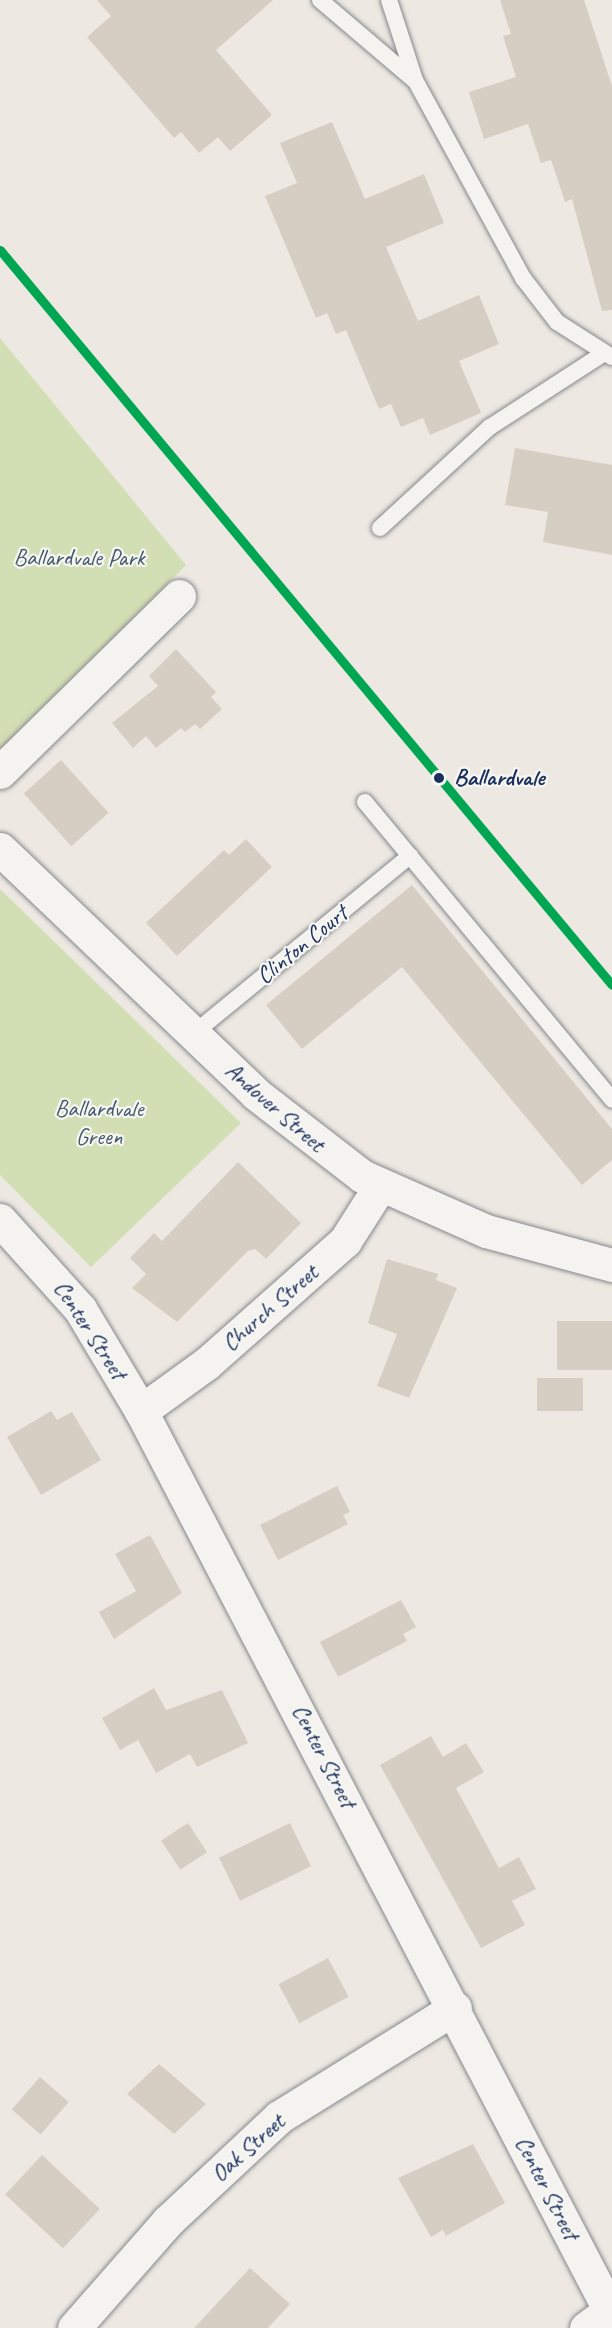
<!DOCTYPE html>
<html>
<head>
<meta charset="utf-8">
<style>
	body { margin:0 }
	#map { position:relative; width:612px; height:2328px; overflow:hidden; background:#ede9e2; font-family:Caveat,sans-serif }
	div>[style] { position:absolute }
	.green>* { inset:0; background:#d2deb3 }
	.building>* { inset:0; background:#d6cec3; transform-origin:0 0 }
	.roads { filter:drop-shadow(0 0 2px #86888d) drop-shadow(0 0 2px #86888d) }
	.service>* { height:16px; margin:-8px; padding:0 8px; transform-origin:8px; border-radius:8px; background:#f4f3f0 }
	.minor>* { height:33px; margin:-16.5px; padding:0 16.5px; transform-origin:16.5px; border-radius:16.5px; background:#f4f3f0 }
	.tertiary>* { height:33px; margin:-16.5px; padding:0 16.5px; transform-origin:16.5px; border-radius:16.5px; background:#f4f3f0 }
	.secondary>* { height:33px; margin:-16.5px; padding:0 16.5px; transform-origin:16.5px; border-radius:16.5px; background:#f4f3f0 }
	.rail-1>* { height:9px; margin:-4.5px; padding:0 4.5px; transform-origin:4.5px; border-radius:4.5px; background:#00a651 }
	.dots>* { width:16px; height:16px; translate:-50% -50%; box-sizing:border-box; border:3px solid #f6f6f2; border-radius:50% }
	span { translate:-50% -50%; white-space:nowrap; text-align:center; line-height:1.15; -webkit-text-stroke:4.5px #f6f6f2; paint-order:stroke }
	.park-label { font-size:24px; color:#43586a }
	.stop-label { font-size:24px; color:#1b2f5e; font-weight:700 }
	.left { translate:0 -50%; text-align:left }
	.street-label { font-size:24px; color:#1b2f5e }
</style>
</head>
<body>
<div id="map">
	<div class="green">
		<i style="clip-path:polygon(0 338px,186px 565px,0 749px)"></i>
		<i style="clip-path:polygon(0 889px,241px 1123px,91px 1267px,0 1175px)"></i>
	</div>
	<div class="building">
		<i style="clip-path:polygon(97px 0,273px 0,216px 50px,272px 115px,230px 151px,218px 137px,199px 153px,181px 132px,174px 138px,87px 37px,111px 16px)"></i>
		<i style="clip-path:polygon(500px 0,584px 0,612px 86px,612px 310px,602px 311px,572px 199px,565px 202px,551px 160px,541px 163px,528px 124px,484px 139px,469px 92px,516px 77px,503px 36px,511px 34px)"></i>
		<i style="clip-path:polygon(332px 122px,365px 199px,424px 174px,444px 223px,386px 247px,418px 321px,479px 295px,499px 344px,459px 361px,481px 413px,430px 435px,423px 418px,401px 427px,391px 404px,379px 409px,346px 330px,336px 334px,327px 313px,316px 318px,265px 196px,297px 183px,280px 143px)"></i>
		<i style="clip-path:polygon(515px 448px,612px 465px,612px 555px,543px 542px,548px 512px,505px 505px)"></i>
		<i style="clip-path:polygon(176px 649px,216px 692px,211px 697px,222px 709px,200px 729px,195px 724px,185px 732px,181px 728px,156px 748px,146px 736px,133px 748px,112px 723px,158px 686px,149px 676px)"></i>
		<i style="left:61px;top:760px;width:71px;height:50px;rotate:48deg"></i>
		<i style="clip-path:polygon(246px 839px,272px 867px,177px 956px,146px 923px,224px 850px,229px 855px)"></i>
		<i style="clip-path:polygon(412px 885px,612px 1129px,612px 1160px,582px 1185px,402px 967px,302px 1049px,266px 1005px)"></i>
		<i style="clip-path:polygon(238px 1162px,301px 1223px,266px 1259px,255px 1249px,248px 1251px,177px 1322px,132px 1288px,146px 1274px,130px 1258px,154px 1233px,162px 1241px)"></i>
		<i style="clip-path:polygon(387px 1259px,438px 1274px,436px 1280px,457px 1288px,409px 1398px,377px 1386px,397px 1334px,368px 1323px)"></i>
		<i style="left:557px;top:1321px;width:55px;height:49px"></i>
		<i style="left:537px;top:1378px;width:46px;height:33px"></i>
		<i style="clip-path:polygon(51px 1411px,57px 1420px,72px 1412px,101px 1460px,41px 1495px,7px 1437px)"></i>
		<i style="clip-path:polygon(337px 1486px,350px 1512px,343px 1515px,348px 1524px,278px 1560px,260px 1525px)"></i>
		<i style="clip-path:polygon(150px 1535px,182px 1593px,114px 1639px,99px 1612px,136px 1591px,115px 1554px)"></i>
		<i style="clip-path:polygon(401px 1600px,416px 1627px,403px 1634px,407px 1641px,338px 1677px,320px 1642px)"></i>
		<i style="clip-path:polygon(154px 1688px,166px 1710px,222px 1690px,248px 1743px,197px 1767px,190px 1754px,156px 1773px,138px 1740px,120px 1750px,102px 1718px)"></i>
		<i style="clip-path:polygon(431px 1736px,443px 1757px,466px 1743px,484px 1772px,456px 1788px,499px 1868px,519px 1857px,536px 1889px,512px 1901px,525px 1925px,481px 1948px,380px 1765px)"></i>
		<i style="left:188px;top:1823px;width:35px;height:32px;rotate:57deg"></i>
		<i style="left:290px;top:1823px;width:48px;height:79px;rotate:64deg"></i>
		<i style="left:328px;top:1958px;width:44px;height:56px;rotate:62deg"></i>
		<i style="clip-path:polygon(159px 2064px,206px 2104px,174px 2134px,127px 2094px)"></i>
		<i style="left:40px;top:2077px;width:38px;height:43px;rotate:41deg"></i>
		<i style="clip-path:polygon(473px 2144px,505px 2203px,446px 2236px,443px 2230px,431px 2237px,398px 2178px)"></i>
		<i style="left:42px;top:2155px;width:79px;height:54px;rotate:43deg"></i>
		<i style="clip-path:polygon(250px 2268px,290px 2304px,268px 2328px,194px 2328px)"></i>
	</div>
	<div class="roads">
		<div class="service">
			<i style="left:320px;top:0;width:123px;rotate:40.4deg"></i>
			<i style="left:389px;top:0;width:84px;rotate:72deg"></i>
			<i style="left:415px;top:80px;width:226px;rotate:61.4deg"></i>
			<i style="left:523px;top:278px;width:56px;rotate:52.3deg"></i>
			<i style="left:557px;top:322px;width:65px;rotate:32.5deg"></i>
			<i style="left:380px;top:528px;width:149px;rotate:-42.6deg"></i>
			<i style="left:490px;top:427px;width:135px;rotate:-32.9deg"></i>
			<i style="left:365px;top:802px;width:387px;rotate:50.3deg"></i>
			<i style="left:193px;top:1034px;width:281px;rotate:-39.4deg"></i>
		</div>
		<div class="minor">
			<i style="left:0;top:772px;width:251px;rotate:-44.5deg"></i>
			<i style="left:0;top:1220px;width:120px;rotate:48deg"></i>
			<i style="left:80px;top:1309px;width:119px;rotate:59.1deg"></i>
			<i style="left:141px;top:1411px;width:1019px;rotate:62.48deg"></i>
			<i style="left:141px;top:1411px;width:80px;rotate:-35.9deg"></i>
			<i style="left:206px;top:1364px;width:186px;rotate:-41.5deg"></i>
			<i style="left:345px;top:1241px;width:65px;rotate:-57.5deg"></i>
			<i style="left:74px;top:2328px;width:142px;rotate:-48.7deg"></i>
			<i style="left:168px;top:2221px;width:152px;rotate:-43.1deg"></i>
			<i style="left:279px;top:2117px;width:207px;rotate:-31.8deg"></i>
		</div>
		<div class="tertiary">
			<i style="left:586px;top:2328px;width:32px;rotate:-36deg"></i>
		</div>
		<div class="secondary">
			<i style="left:0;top:849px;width:354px;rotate:43.7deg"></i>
			<i style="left:256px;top:1094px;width:134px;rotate:37.7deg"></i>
			<i style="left:362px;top:1176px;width:136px;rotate:23.9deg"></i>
			<i style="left:486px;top:1231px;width:131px;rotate:15.1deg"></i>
		</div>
	</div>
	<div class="rail-1">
		<i style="left:0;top:250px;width:956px;rotate:50.22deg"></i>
	</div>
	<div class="dots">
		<i style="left:439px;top:778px;background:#1b2f5e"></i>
	</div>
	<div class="park-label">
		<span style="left:79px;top:558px">Ballardvale Park</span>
		<span style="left:99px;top:1123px">Ballardvale<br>Green</span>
	</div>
	<div class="stop-label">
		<span class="left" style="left:454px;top:778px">Ballardvale</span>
	</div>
	<div class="street-label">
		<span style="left:302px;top:945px;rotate:-39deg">Clinton Court</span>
		<span style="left:275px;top:1107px;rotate:41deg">Andover Street</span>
		<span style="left:270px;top:1308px;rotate:-41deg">Church Street</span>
		<span style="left:90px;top:1330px;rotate:57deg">Center Street</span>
		<span style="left:324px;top:1756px;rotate:63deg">Center Street</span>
		<span style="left:248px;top:2148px;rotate:-42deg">Oak Street</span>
		<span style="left:547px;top:2188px;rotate:63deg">Center Street</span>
	</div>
</div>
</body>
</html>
